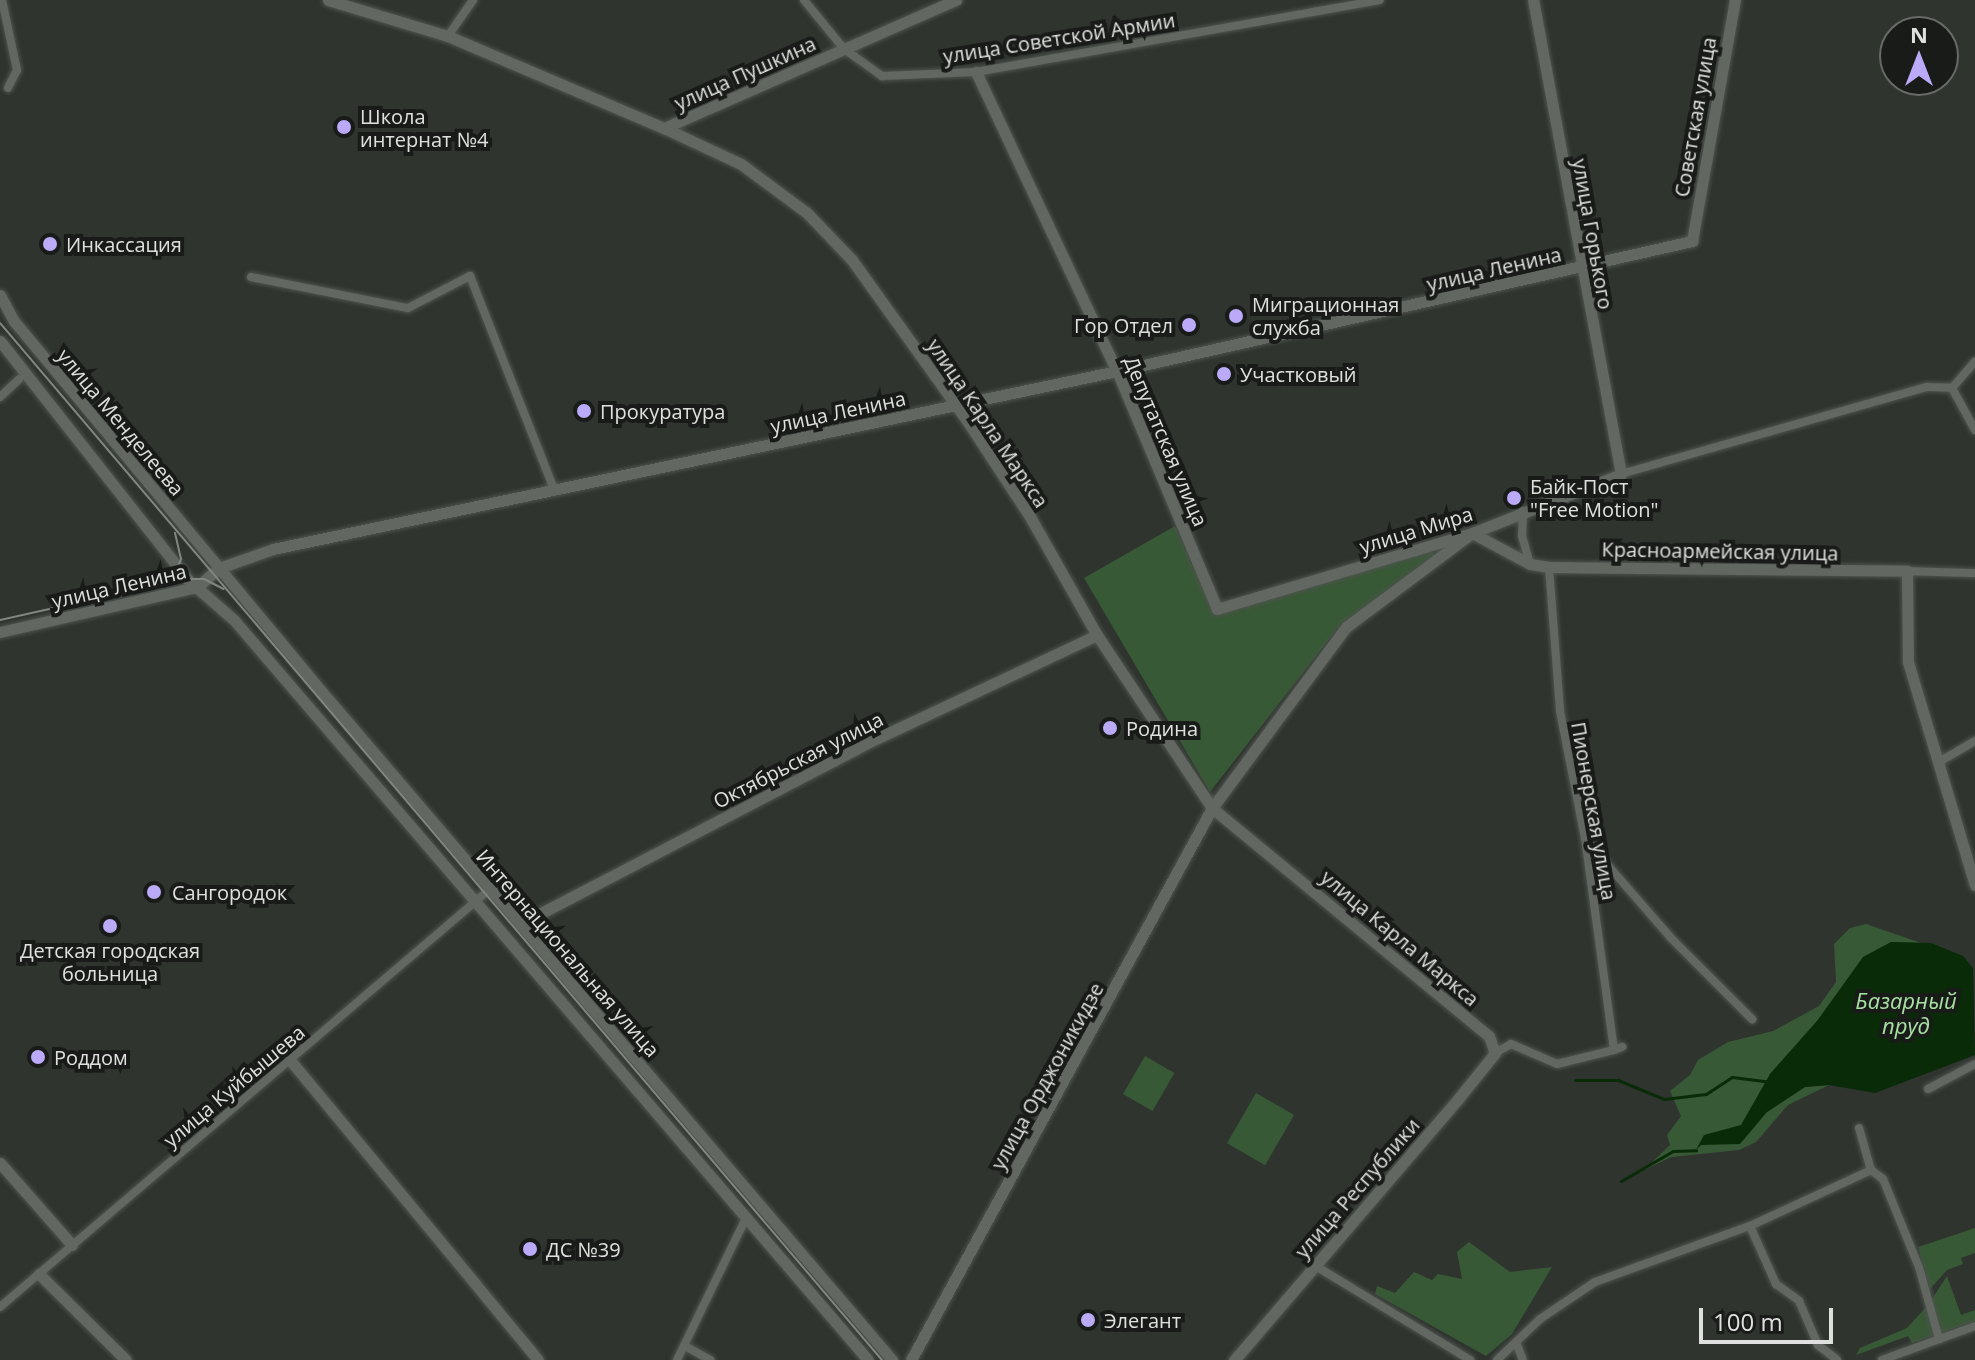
<!DOCTYPE html>
<html>
<head>
<meta charset="utf-8">
<style>
	body { margin:0 }
	#map { position:relative; width:1975px; height:1360px; overflow:hidden; background:#2f342f; font-family:"Open Sans",sans-serif }
	div>[style] { position:absolute }
	.green>* { inset:0; background:#385936; transform-origin:0 0 }
	.water>* { inset:0; background:#092b08 }
	.stream>* { height:3px; margin:-1.5px; padding:0 1.5px; transform-origin:1.5px; border-radius:1.5px; background:#092b08 }
	.roads { filter:drop-shadow(0 0 2px #4e534e) drop-shadow(0 0 2px #4e534e) }
	.street>* { height:8px; margin:-4px; padding:0 4px; transform-origin:4px; border-radius:4px; background:#626762 }
	.secondary>* { height:11px; margin:-5.5px; padding:0 5.5px; transform-origin:5.5px; border-radius:5.5px; background:#626762 }
	.tram>* { height:2px; margin:-1px; padding:0 1px; transform-origin:1px; border-radius:1px; background:#828682 }
	.dots>* { width:22px; height:22px; translate:-50% -50%; box-sizing:border-box; border:4px solid #191b19; border-radius:50% }
	span { translate:-50% -50%; white-space:nowrap; text-align:center; line-height:1.15; -webkit-text-stroke:8px #191b19; paint-order:stroke }
	.street-label { font-size:20px; color:#dde0dc }
	.poi-label { font-size:20px; color:#dde0dc }
	.left { translate:0 -50%; text-align:left }
	.right { translate:-100% -50%; text-align:right }
	.water-label { font-size:22px; color:#a7e0a3; font-style:italic }
	.north { position:absolute; left:1879px; top:16px; width:80px; height:80px; box-sizing:border-box; background:#191b19; border:2px solid #676a67; border-radius:50%; rotate:0deg; font-size:22px; font-weight:700; line-height:32px; text-align:center; color:#dde0dc }
	.north::after { content:''; display:block; margin:auto; width:28px; height:36px; background:#baaaf7; clip-path:polygon(50% 0,100% 100%,50% 72%,0 100%) }
	.scale { position:absolute; left:1699px; top:1308px; width:134px; height:36px; box-sizing:border-box; border:4px solid #dde0dc; border-top:0; padding-left:10px; font-size:24px; line-height:28px; white-space:nowrap; color:#dde0dc; -webkit-text-stroke:6px #191b19; paint-order:stroke }
</style>
</head>
<body>
<div id="map">
	<div class="green">
		<i style="clip-path:polygon(1175px 526px,1215px 616px,1431px 548px,1436px 559px,1341px 624px,1210px 792px,1084px 578px)"></i>
		<i style="clip-path:polygon(1866px 924px,1921px 943px,1891px 942px,1817px 1021px,1770px 1074px,1767px 1112px,1805px 1087px,1829px 1085px,1788px 1105px,1756px 1142px,1739px 1150px,1671px 1157px,1624px 1180px,1644px 1170px,1670px 1145px,1667px 1135px,1681px 1116px,1670px 1091px,1690px 1075px,1698px 1060px,1728px 1042px,1773px 1031px,1819px 1006px,1836px 982px,1834px 944px,1850px 928px)"></i>
		<i style="left:1145px;top:1056px;width:34px;height:44px;rotate:30deg"></i>
		<i style="left:1256px;top:1093px;width:44px;height:58px;rotate:30deg"></i>
		<i style="clip-path:polygon(1975px 1228px,1975px 1253px,1961px 1258px,1963px 1264px,1947px 1270px,1930px 1289px,1918px 1247px)"></i>
		<i style="clip-path:polygon(1469px 1242px,1510px 1272px,1552px 1267px,1512px 1334px,1486px 1356px,1375px 1294px,1377px 1286px,1395px 1293px,1414px 1272px,1432px 1280px,1438px 1274px,1462px 1279px,1457px 1252px)"></i>
		<i style="clip-path:polygon(1947px 1276px,1961px 1315px,1975px 1310px,1975px 1321px,1941px 1333px,1930px 1302px)"></i>
		<i style="clip-path:polygon(1926px 1307px,1936px 1335px,1912px 1343px,1908px 1336px,1856px 1355px,1860px 1348px,1907px 1328px)"></i>
	</div>
	<div class="water">
		<i style="clip-path:polygon(1891px 942px,1931px 943px,1963px 956px,1973px 968px,1975px 1055px,1875px 1093px,1829px 1085px,1805px 1087px,1767px 1112px,1740px 1144px,1701px 1145px,1696px 1150px,1704px 1135px,1741px 1125px,1770px 1074px,1817px 1021px,1863px 957px)"></i>
	</div>
	<div class="stream">
		<i style="left:1575px;top:1080px;width:43px"></i>
		<i style="left:1618px;top:1080px;width:50px;rotate:22.4deg"></i>
		<i style="left:1664px;top:1099px;width:42px;rotate:-6.8deg"></i>
		<i style="left:1706px;top:1094px;width:31px;rotate:-33deg"></i>
		<i style="left:1732px;top:1077px;width:34px;rotate:7deg"></i>
		<i style="left:1621px;top:1181px;width:60px;rotate:-30deg"></i>
		<i style="left:1673px;top:1151px;width:23px;rotate:-2deg"></i>
	</div>
	<div class="roads">
		<div class="street">
			<i style="left:2px;top:0;width:72px;rotate:77.9deg"></i>
			<i style="left:17px;top:70px;width:20px;rotate:117deg"></i>
			<i style="left:804px;top:0;width:63px;rotate:50.8deg"></i>
			<i style="left:844px;top:49px;width:47px;rotate:35.4deg"></i>
			<i style="left:882px;top:76px;width:94px;rotate:-2.4deg"></i>
			<i style="left:976px;top:72px;width:410px;rotate:-10.1deg"></i>
			<i style="left:448px;top:36px;width:44px;rotate:-55.2deg"></i>
			<i style="left:251px;top:277px;width:160px;rotate:11.2deg"></i>
			<i style="left:408px;top:308px;width:70px;rotate:-27.3deg"></i>
			<i style="left:470px;top:276px;width:229px;rotate:68.5deg"></i>
			<i style="left:1952px;top:388px;width:48px;rotate:61.3deg"></i>
			<i style="left:1952px;top:388px;width:35px;rotate:-49deg"></i>
			<i style="left:0;top:397px;width:26px;rotate:-43deg"></i>
			<i style="left:1621px;top:474px;width:318px;rotate:-15.9deg"></i>
			<i style="left:1927px;top:387px;width:25px;rotate:2deg"></i>
			<i style="left:1523px;top:511px;width:25px;rotate:92deg"></i>
			<i style="left:1522px;top:536px;width:29px;rotate:74deg"></i>
			<i style="left:1549px;top:567px;width:144px;rotate:85.6deg"></i>
			<i style="left:1560px;top:711px;width:129px;rotate:78.9deg"></i>
			<i style="left:1585px;top:838px;width:214px;rotate:82.2deg"></i>
			<i style="left:1614px;top:1050px;width:9px;rotate:-21deg"></i>
			<i style="left:1907px;top:571px;width:68px;rotate:1.7deg"></i>
			<i style="left:1939px;top:762px;width:42px;rotate:-30.3deg"></i>
			<i style="left:1585px;top:839px;width:131px;rotate:49deg"></i>
			<i style="left:1671px;top:938px;width:115px;rotate:45deg"></i>
			<i style="left:1495px;top:1053px;width:18px;rotate:-29deg"></i>
			<i style="left:1511px;top:1044px;width:50px;rotate:23.5deg"></i>
			<i style="left:1557px;top:1064px;width:59px;rotate:-13.8deg"></i>
			<i style="left:1928px;top:1089px;width:53px;rotate:-28deg"></i>
			<i style="left:1859px;top:1128px;width:44px;rotate:74.1deg"></i>
			<i style="left:1871px;top:1170px;width:15px;rotate:37deg"></i>
			<i style="left:1883px;top:1179px;width:95px;rotate:67.8deg"></i>
			<i style="left:1919px;top:1267px;width:75px;rotate:74.5deg"></i>
			<i style="left:1750px;top:1226px;width:133px;rotate:-24.8deg"></i>
			<i style="left:1314px;top:1265px;width:183px;rotate:31.3deg"></i>
			<i style="left:0;top:1307px;width:643px;rotate:-40.46deg"></i>
			<i style="left:1516px;top:1342px;width:19px;rotate:69deg"></i>
			<i style="left:685px;top:1346px;width:29px;rotate:29deg"></i>
			<i style="left:677px;top:1360px;width:156px;rotate:-64.1deg"></i>
			<i style="left:1497px;top:1360px;width:59px;rotate:-43.6deg"></i>
			<i style="left:1540px;top:1319px;width:66px;rotate:-33.9deg"></i>
			<i style="left:1595px;top:1282px;width:165px;rotate:-19.9deg"></i>
			<i style="left:1750px;top:1226px;width:64px;rotate:65.9deg"></i>
			<i style="left:1776px;top:1284px;width:29px;rotate:36deg"></i>
			<i style="left:1799px;top:1301px;width:48px;rotate:66.6deg"></i>
			<i style="left:1818px;top:1345px;width:24px;rotate:38deg"></i>
			<i style="left:1882px;top:1360px;width:99px;rotate:-20.1deg"></i>
		</div>
		<div class="secondary">
			<i style="left:328px;top:0;width:125px;rotate:16.7deg"></i>
			<i style="left:448px;top:36px;width:235px;rotate:23.1deg"></i>
			<i style="left:664px;top:128px;width:85px;rotate:25.1deg"></i>
			<i style="left:741px;top:164px;width:82px;rotate:36.6deg"></i>
			<i style="left:807px;top:213px;width:65px;rotate:46.2deg"></i>
			<i style="left:852px;top:260px;width:203px;rotate:54.4deg"></i>
			<i style="left:970px;top:425px;width:108px;rotate:56.8deg"></i>
			<i style="left:1029px;top:515px;width:138px;rotate:60.5deg"></i>
			<i style="left:1097px;top:635px;width:208px;rotate:56.4deg"></i>
			<i style="left:1212px;top:808px;width:359px;rotate:39.5deg"></i>
			<i style="left:1489px;top:1036px;width:18px;rotate:71deg"></i>
			<i style="left:1495px;top:1053px;width:59px;rotate:128.8deg"></i>
			<i style="left:1458px;top:1099px;width:344px;rotate:130.6deg"></i>
			<i style="left:976px;top:72px;width:331px;rotate:64.8deg"></i>
			<i style="left:1117px;top:371px;width:258px;rotate:67.2deg"></i>
			<i style="left:1217px;top:609px;width:266px;rotate:-16.6deg"></i>
			<i style="left:1472px;top:533px;width:160px;rotate:-21.6deg"></i>
			<i style="left:1621px;top:474px;width:482px;rotate:-100.5deg"></i>
			<i style="left:664px;top:128px;width:319px;rotate:-23.7deg"></i>
			<i style="left:0;top:295px;width:30px;rotate:62deg"></i>
			<i style="left:14px;top:321px;width:493px;rotate:50.3deg"></i>
			<i style="left:329px;top:700px;width:868px;rotate:49.53deg"></i>
			<i style="left:0;top:341px;width:303px;rotate:51.8deg"></i>
			<i style="left:187px;top:579px;width:62px;rotate:41.1deg"></i>
			<i style="left:234px;top:620px;width:974px;rotate:49.41deg"></i>
			<i style="left:0;top:632px;width:202px;rotate:-12.9deg"></i>
			<i style="left:197px;top:587px;width:29px;rotate:-41deg"></i>
			<i style="left:219px;top:568px;width:57px;rotate:-19.4deg"></i>
			<i style="left:273px;top:549px;width:863px;rotate:-11.91deg"></i>
			<i style="left:1117px;top:371px;width:590px;rotate:-12.74deg"></i>
			<i style="left:1692px;top:241px;width:245px;rotate:-79.9deg"></i>
			<i style="left:520px;top:924px;width:403px;rotate:-27.5deg"></i>
			<i style="left:878px;top:738px;width:242px;rotate:-25.2deg"></i>
			<i style="left:290px;top:1060px;width:389px;rotate:50.4deg"></i>
			<i style="left:0;top:1163px;width:109px;rotate:48.7deg"></i>
			<i style="left:39px;top:1274px;width:122px;rotate:44.7deg"></i>
			<i style="left:911px;top:1360px;width:629px;rotate:-61.4deg"></i>
			<i style="left:1212px;top:808px;width:225px;rotate:-53.5deg"></i>
			<i style="left:1346px;top:627px;width:157px;rotate:-36.7deg"></i>
			<i style="left:1472px;top:533px;width:66px;rotate:28.1deg"></i>
			<i style="left:1530px;top:564px;width:19px;rotate:9deg"></i>
			<i style="left:1549px;top:567px;width:358px;rotate:0.6deg"></i>
			<i style="left:1907px;top:571px;width:91px;rotate:89.4deg"></i>
			<i style="left:1908px;top:662px;width:233px;rotate:73.3deg"></i>
		</div>
	</div>
	<div class="tram">
		<i style="left:0;top:323px;width:1361px;rotate:49.62deg"></i>
		<i style="left:162px;top:583px;width:14px;rotate:-34deg"></i>
		<i style="left:174px;top:575px;width:17px;rotate:-66deg"></i>
		<i style="left:181px;top:559px;width:27px;rotate:-103deg"></i>
		<i style="left:0;top:620px;width:188px;rotate:-12.6deg"></i>
		<i style="left:183px;top:579px;width:21px"></i>
		<i style="left:204px;top:579px;width:22px;rotate:27deg"></i>
	</div>
	<div class="dots">
		<i style="left:344px;top:127px;background:#baaaf7"></i>
		<i style="left:50px;top:244px;background:#baaaf7"></i>
		<i style="left:1236px;top:316px;background:#baaaf7"></i>
		<i style="left:1189px;top:325px;background:#baaaf7"></i>
		<i style="left:1224px;top:374px;background:#baaaf7"></i>
		<i style="left:584px;top:411px;background:#baaaf7"></i>
		<i style="left:1514px;top:498px;background:#baaaf7"></i>
		<i style="left:1110px;top:728px;background:#baaaf7"></i>
		<i style="left:154px;top:892px;background:#baaaf7"></i>
		<i style="left:110px;top:926px;background:#baaaf7"></i>
		<i style="left:38px;top:1057px;background:#baaaf7"></i>
		<i style="left:530px;top:1249px;background:#baaaf7"></i>
		<i style="left:1088px;top:1320px;background:#baaaf7"></i>
	</div>
	<div class="street-label">
		<span style="left:1059px;top:38px;rotate:-9deg">улица Советской Армии</span>
		<span style="left:745px;top:73px;rotate:-24deg">улица Пушкина</span>
		<span style="left:1695px;top:117px;rotate:-80deg">Советская улица</span>
		<span style="left:1593px;top:234px;rotate:80deg">улица Горького</span>
		<span style="left:1494px;top:269px;rotate:-13deg">улица Ленина</span>
		<span style="left:838px;top:412px;rotate:-12deg">улица Ленина</span>
		<span style="left:121px;top:422px;rotate:50deg">улица Менделеева</span>
		<span style="left:988px;top:423px;rotate:56deg">улица Карла Маркса</span>
		<span style="left:1166px;top:441px;rotate:67deg">Депутатская улица</span>
		<span style="left:1416px;top:530px;rotate:-17deg">улица Мира</span>
		<span style="left:1720px;top:551px;rotate:1deg">Красноармейская улица</span>
		<span style="left:119px;top:586px;rotate:-13deg">улица Ленина</span>
		<span style="left:798px;top:760px;rotate:-27deg">Октябрьская улица</span>
		<span style="left:1594px;top:811px;rotate:80deg">Пионерская улица</span>
		<span style="left:1400px;top:938px;rotate:40deg">улица Карла Маркса</span>
		<span style="left:568px;top:953px;rotate:49deg">Интернациональная улица</span>
		<span style="left:1047px;top:1076px;rotate:-61deg">улица Орджоникидзе</span>
		<span style="left:234px;top:1086px;rotate:-40deg">улица Куйбышева</span>
		<span style="left:1357px;top:1188px;rotate:-49deg">улица Республики</span>
	</div>
	<div class="poi-label">
		<span class="left" style="left:360px;top:128px">Школа<br>интернат №4</span>
		<span class="left" style="left:66px;top:244px">Инкассация</span>
		<span class="left" style="left:1252px;top:316px">Миграционная<br>служба</span>
		<span class="right" style="left:1173px;top:325px">Гор Отдел</span>
		<span class="left" style="left:1240px;top:374px">Участковый</span>
		<span class="left" style="left:600px;top:411px">Прокуратура</span>
		<span class="left" style="left:1530px;top:498px">Байк-Пост<br>"Free Motion"</span>
		<span class="left" style="left:1126px;top:728px">Родина</span>
		<span class="left" style="left:172px;top:892px">Сангородок</span>
		<span style="left:110px;top:962px">Детская городская<br>больница</span>
		<span class="left" style="left:54px;top:1057px">Роддом</span>
		<span class="left" style="left:546px;top:1249px">ДС №39</span>
		<span class="left" style="left:1104px;top:1320px">Элегант</span>
	</div>
	<div class="water-label">
		<span style="left:1906px;top:1013px">Базарный<br>пруд</span>
	</div>
	<div class="north">N</div>
	<div class="scale">100 m</div>
</div>
</body>
</html>
